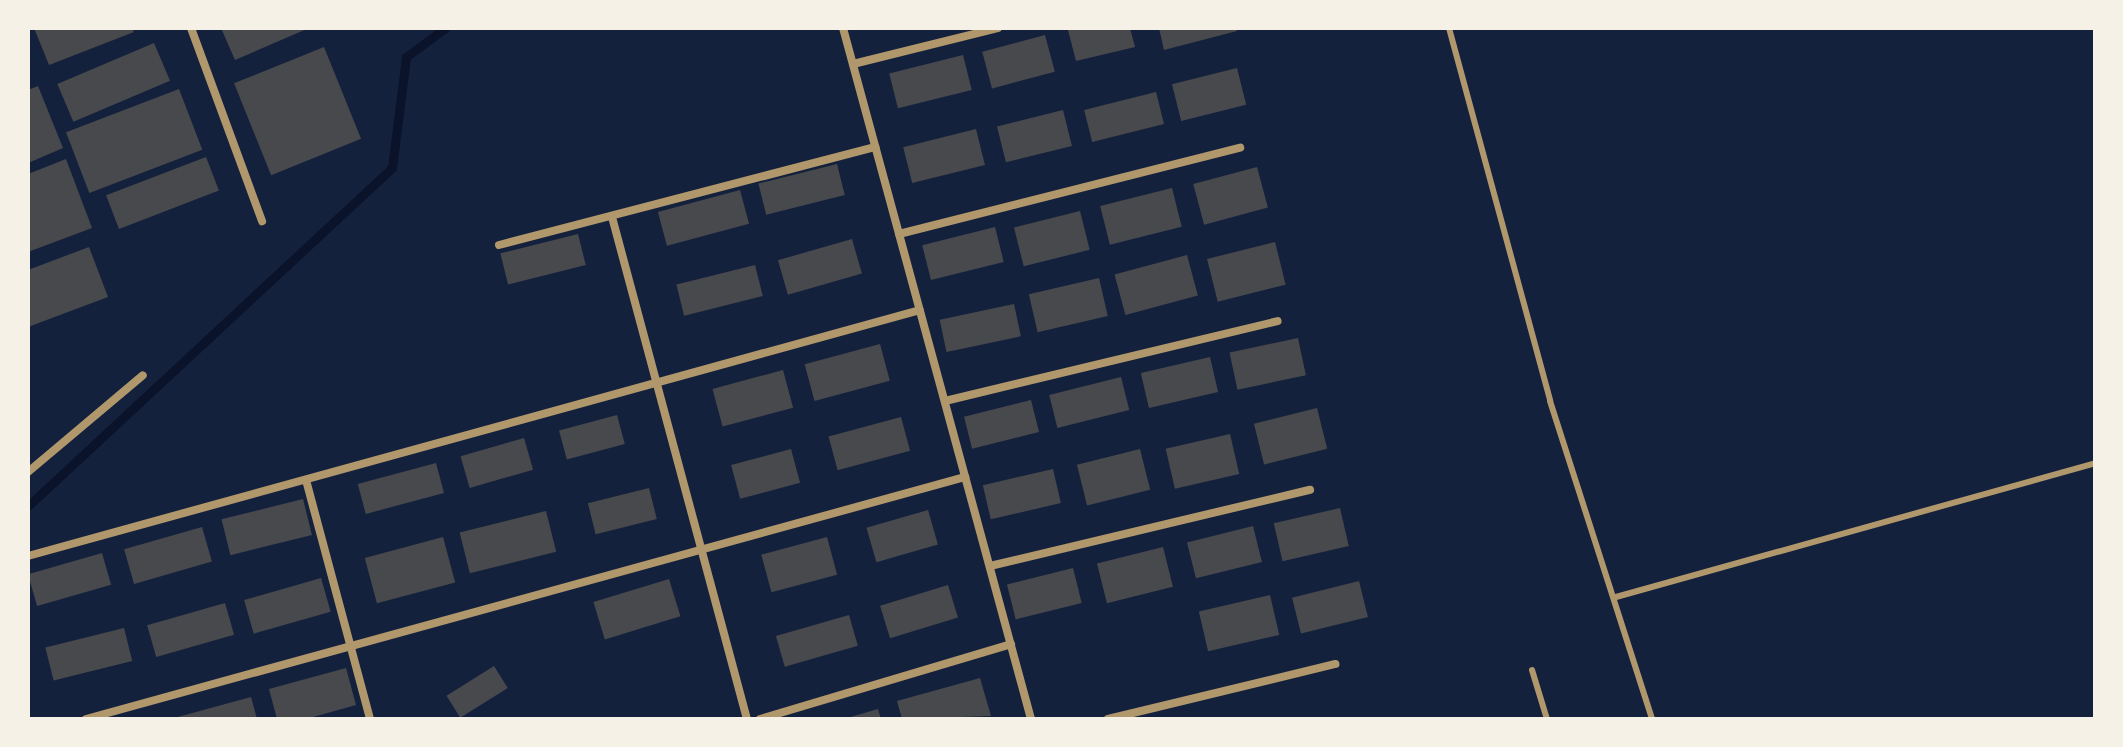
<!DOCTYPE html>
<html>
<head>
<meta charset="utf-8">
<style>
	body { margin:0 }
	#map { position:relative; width:2123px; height:747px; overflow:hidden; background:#14213d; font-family:"Titillium Web",sans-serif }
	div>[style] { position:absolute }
	.stream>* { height:9px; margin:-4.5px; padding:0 4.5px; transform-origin:4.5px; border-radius:4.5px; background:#0b132b }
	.building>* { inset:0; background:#48494c; transform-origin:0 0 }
	.service>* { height:6px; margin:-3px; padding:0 3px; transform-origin:3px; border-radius:3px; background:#b1986c }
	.minor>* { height:8px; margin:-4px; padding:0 4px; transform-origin:4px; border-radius:4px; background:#b1986c }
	span { translate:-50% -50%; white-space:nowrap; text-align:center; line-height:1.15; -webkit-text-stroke:8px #f6f1e7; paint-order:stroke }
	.frame { position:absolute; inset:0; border:30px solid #f6f1e7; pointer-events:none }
</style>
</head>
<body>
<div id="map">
	<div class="stream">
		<i style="left:28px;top:506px;width:497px;rotate:-42.9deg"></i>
		<i style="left:392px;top:168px;width:112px;rotate:-82.8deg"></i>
		<i style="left:406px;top:57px;width:49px;rotate:-36.6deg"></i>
	</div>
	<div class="building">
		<i style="clip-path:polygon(34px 28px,132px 28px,134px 32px,49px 65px)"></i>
		<i style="clip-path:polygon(221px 28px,309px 28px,235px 60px)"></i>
		<i style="clip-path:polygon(1130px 28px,1135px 47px,1076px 61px,1068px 30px)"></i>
		<i style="clip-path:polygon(1159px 28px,1236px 28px,1237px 31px,1164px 50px)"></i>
		<i style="left:1045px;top:35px;width:38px;height:65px;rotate:75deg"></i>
		<i style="left:154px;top:43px;width:41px;height:105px;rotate:67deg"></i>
		<i style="left:324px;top:47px;width:99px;height:97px;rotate:68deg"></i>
		<i style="left:963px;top:55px;width:36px;height:76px;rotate:76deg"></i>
		<i style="left:1237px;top:68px;width:38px;height:67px;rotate:76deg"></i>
		<i style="clip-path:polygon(38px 86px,63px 148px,28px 163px,28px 90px)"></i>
		<i style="left:179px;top:89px;width:65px;height:121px;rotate:69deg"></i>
		<i style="left:1156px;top:92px;width:33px;height:74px;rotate:76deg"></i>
		<i style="left:1063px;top:110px;width:37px;height:68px;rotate:76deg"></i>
		<i style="left:976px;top:129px;width:37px;height:75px;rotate:76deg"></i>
		<i style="left:206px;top:157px;width:36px;height:107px;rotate:69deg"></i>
		<i style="clip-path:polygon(66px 159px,92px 228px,28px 252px,28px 174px)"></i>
		<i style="left:837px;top:164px;width:32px;height:81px;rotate:76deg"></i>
		<i style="left:1257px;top:167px;width:42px;height:66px;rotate:75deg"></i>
		<i style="left:1172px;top:188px;width:40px;height:74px;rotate:76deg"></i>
		<i style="left:740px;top:190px;width:35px;height:85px;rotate:75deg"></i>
		<i style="left:1080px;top:211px;width:40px;height:68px;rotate:76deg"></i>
		<i style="left:995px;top:227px;width:36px;height:75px;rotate:76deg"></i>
		<i style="left:578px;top:234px;width:32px;height:80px;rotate:76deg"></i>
		<i style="left:852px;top:239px;width:36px;height:77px;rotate:74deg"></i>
		<i style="left:1275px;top:242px;width:44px;height:70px;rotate:76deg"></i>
		<i style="clip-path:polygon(89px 247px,108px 297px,28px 327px,28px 270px)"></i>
		<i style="left:1187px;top:255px;width:42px;height:75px;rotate:75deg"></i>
		<i style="left:755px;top:265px;width:32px;height:81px;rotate:76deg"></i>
		<i style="left:1099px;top:278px;width:39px;height:72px;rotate:77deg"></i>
		<i style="left:1014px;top:304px;width:33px;height:76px;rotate:78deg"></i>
		<i style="left:1298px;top:338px;width:38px;height:70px;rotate:78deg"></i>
		<i style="left:880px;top:344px;width:38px;height:78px;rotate:75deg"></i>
		<i style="left:1210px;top:357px;width:36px;height:71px;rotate:77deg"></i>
		<i style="left:783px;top:370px;width:39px;height:73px;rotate:75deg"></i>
		<i style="left:1121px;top:377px;width:34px;height:74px;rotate:76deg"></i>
		<i style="left:1031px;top:400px;width:33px;height:69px;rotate:76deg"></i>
		<i style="left:1317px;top:408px;width:42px;height:65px;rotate:76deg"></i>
		<i style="left:617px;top:415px;width:30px;height:60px;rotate:75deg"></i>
		<i style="left:901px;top:417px;width:35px;height:75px;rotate:75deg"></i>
		<i style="left:1230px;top:434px;width:41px;height:66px;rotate:77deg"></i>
		<i style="left:524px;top:438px;width:33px;height:66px;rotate:74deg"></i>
		<i style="left:791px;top:449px;width:35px;height:62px;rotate:75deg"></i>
		<i style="left:1140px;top:449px;width:42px;height:65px;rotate:76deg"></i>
		<i style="left:436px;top:463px;width:31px;height:81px;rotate:75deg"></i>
		<i style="left:1053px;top:469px;width:35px;height:72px;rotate:77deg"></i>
		<i style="left:649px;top:488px;width:32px;height:63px;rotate:76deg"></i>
		<i style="left:303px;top:499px;width:37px;height:84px;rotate:76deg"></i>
		<i style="left:1340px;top:508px;width:39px;height:68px;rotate:77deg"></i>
		<i style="left:928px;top:510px;width:36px;height:64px;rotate:74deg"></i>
		<i style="left:546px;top:511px;width:42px;height:89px;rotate:76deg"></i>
		<i style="left:1253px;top:526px;width:37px;height:68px;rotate:76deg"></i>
		<i style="left:202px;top:527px;width:36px;height:81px;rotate:74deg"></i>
		<i style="left:443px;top:537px;width:47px;height:81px;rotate:75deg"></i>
		<i style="left:827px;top:537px;width:39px;height:68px;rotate:75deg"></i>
		<i style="left:1163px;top:547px;width:41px;height:68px;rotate:76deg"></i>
		<i style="left:102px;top:553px;width:33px;height:77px;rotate:74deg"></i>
		<i style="left:1073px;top:568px;width:36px;height:68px;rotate:76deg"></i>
		<i style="left:321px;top:578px;width:35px;height:80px;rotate:74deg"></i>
		<i style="left:669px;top:579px;width:39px;height:79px;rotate:73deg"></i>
		<i style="left:1359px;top:581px;width:37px;height:69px;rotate:76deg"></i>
		<i style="left:948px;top:585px;width:34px;height:71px;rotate:73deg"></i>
		<i style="left:1270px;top:595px;width:41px;height:73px;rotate:77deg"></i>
		<i style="left:225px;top:603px;width:33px;height:81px;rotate:74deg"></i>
		<i style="left:849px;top:615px;width:32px;height:76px;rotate:74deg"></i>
		<i style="left:124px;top:628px;width:34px;height:81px;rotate:76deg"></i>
		<i style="left:494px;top:666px;width:26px;height:56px;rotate:58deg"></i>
		<i style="clip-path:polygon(346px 668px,356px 705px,306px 719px,277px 719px,269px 689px)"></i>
		<i style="clip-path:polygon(980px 678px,991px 716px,902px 719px,897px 701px)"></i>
		<i style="clip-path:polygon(251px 697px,257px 719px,174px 719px,174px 718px)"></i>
		<i style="clip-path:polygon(878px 709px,881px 719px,847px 719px,847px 718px)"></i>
	</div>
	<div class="service">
		<i style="left:1449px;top:28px;width:386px;rotate:74.8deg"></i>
		<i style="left:1550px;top:401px;width:334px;rotate:72.2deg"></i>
		<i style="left:1616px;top:597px;width:497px;rotate:-15.6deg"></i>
		<i style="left:1532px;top:670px;width:51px;rotate:73deg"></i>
	</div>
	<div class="minor">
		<i style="left:191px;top:28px;width:206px;rotate:69.8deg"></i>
		<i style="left:843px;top:28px;width:716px;rotate:74.78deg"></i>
		<i style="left:853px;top:64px;width:149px;rotate:-13.9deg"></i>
		<i style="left:612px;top:217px;width:520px;rotate:74.95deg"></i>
		<i style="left:899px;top:234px;width:352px;rotate:-14.2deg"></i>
		<i style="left:499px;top:245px;width:389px;rotate:-14.6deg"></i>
		<i style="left:945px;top:401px;width:342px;rotate:-13.5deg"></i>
		<i style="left:28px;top:472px;width:150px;rotate:-40.1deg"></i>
		<i style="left:306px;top:480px;width:247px;rotate:75deg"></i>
		<i style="left:28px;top:556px;width:925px;rotate:-15.42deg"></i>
		<i style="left:990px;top:566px;width:329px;rotate:-13.4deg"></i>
		<i style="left:86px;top:719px;width:912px;rotate:-15.39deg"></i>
		<i style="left:760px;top:719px;width:262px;rotate:-16.6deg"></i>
		<i style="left:1108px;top:719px;width:234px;rotate:-13.6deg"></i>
	</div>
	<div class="frame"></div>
</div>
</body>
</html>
